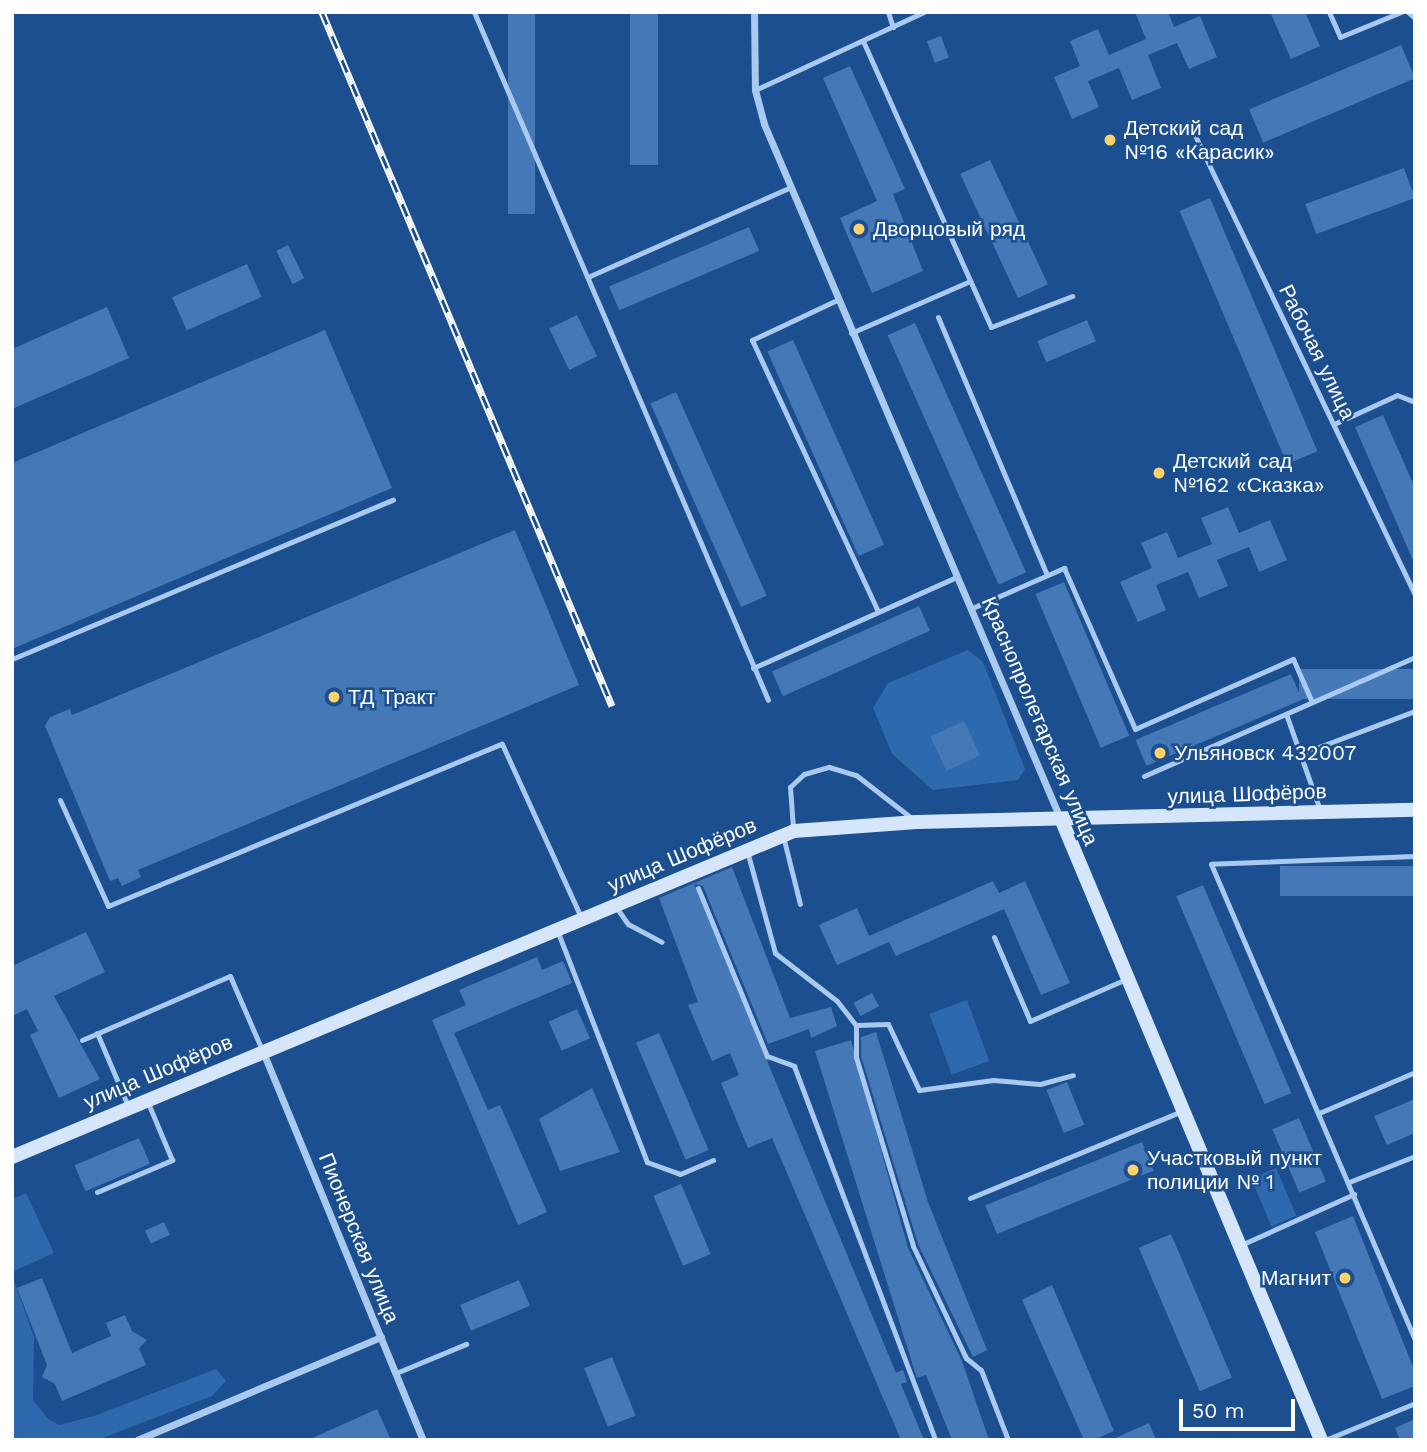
<!DOCTYPE html>
<html>
<head>
<meta charset="utf-8">
<style>
	body { margin:0 }
	#map { position:relative; width:1427px; height:1452px; overflow:hidden; background:#1b4f8f; font-family:"Work Sans",sans-serif }
	div>[style] { position:absolute }
	.green>* { inset:0; background:#2e69ad; transform-origin:0 0 }
	.building>* { inset:0; background:#4478b7; transform-origin:0 0 }
	.lane>* { height:5px; margin:-2.5px; padding:0 2.5px; transform-origin:2.5px; border-radius:2.5px; background:#a9c9ee }
	.street>* { height:7px; margin:-3.5px; padding:0 3.5px; transform-origin:3.5px; border-radius:3.5px; background:#a9c9ee }
	.secondary>* { height:14px; margin:-7px; padding:0 7px; transform-origin:7px; border-radius:7px; background:#d6e6fa }
	.rail>* { height:7px; margin-top:-3.5px; transform-origin:0; background:repeating-linear-gradient(90deg,#1b4f8f 0 13px,#fff 0 26px); box-sizing:border-box; border-block:2px solid #fff }
	.dots>* { width:19px; height:19px; translate:-50% -50%; box-sizing:border-box; border:4px solid #1b4f8f; border-radius:50% }
	span { translate:-50% -50%; white-space:nowrap; text-align:center; line-height:1.15; -webkit-text-stroke:5px #1b4f8f; paint-order:stroke }
	.poi-label { font-size:21px; color:#fff }
	.left { translate:0 -50%; text-align:left }
	.right { translate:-100% -50%; text-align:right }
	.street-label { font-size:21px; color:#fff }
	.frame { position:absolute; inset:0; border:14px solid #fff; pointer-events:none }
	.scale { position:absolute; left:1179px; top:1399px; width:116px; height:32px; box-sizing:border-box; border:4px solid #fff; border-top:0; padding-left:9px; font-size:21px; line-height:24px; white-space:nowrap; color:#fff; -webkit-text-stroke:5px #1b4f8f; paint-order:stroke }
</style>
</head>
<body>
<div id="map">
	<div class="green">
		<i style="clip-path:polygon(968px 650px,983px 662px,1025px 769px,1018px 780px,933px 790px,892px 754px,873px 708px,888px 683px)"></i>
		<i style="left:967px;top:1000px;width:65px;height:40px;rotate:70deg"></i>
		<i style="left:1276px;top:1168px;width:52px;height:27px;rotate:67deg"></i>
		<i style="clip-path:polygon(26px 1193px,54px 1253px,12px 1272px,12px 1199px)"></i>
		<i style="clip-path:polygon(12px 1275px,34px 1337px,33px 1400px,48px 1419px,59px 1425px,94px 1416px,216px 1369px,226px 1381px,212px 1396px,97px 1440px,12px 1440px)"></i>
	</div>
	<div class="building">
		<i style="left:508px;top:12px;width:27px;height:202px"></i>
		<i style="left:630px;top:12px;width:28px;height:153px"></i>
		<i style="clip-path:polygon(1135px 12px,1168px 12px,1174px 27px,1200px 16px,1217px 57px,1189px 69px,1177px 43px,1148px 55px,1161px 88px,1132px 100px,1119px 68px,1088px 81px,1099px 107px,1072px 119px,1054px 77px,1080px 66px,1070px 41px,1098px 29px,1109px 55px,1146px 39px)"></i>
		<i style="clip-path:polygon(1270px 12px,1305px 12px,1320px 46px,1291px 59px)"></i>
		<i style="left:941px;top:36px;width:23px;height:15px;rotate:70deg"></i>
		<i style="left:1401px;top:45px;width:36px;height:165px;rotate:67deg"></i>
		<i style="clip-path:polygon(850px 66px,905px 189px,893px 194px,923px 271px,872px 293px,840px 218px,877px 201px,823px 78px)"></i>
		<i style="left:990px;top:160px;width:137px;height:33px;rotate:65deg"></i>
		<i style="left:1404px;top:168px;width:32px;height:105px;rotate:70deg"></i>
		<i style="left:1210px;top:198px;width:275px;height:33px;rotate:67deg"></i>
		<i style="left:749px;top:227px;width:26px;height:152px;rotate:67deg"></i>
		<i style="left:288px;top:245px;width:37px;height:13px;rotate:64deg"></i>
		<i style="left:247px;top:264px;width:36px;height:82px;rotate:66deg"></i>
		<i style="clip-path:polygon(107px 307px,129px 358px,12px 409px,12px 349px)"></i>
		<i style="left:577px;top:315px;width:46px;height:31px;rotate:64deg"></i>
		<i style="left:1087px;top:320px;width:23px;height:54px;rotate:67deg"></i>
		<i style="left:915px;top:323px;width:273px;height:30px;rotate:66deg"></i>
		<i style="clip-path:polygon(325px 330px,392px 488px,12px 649px,12px 463px)"></i>
		<i style="left:793px;top:340px;width:224px;height:28px;rotate:66deg"></i>
		<i style="left:676px;top:392px;width:223px;height:28px;rotate:66deg"></i>
		<i style="clip-path:polygon(1383px 415px,1415px 488px,1415px 565px,1355px 427px)"></i>
		<i style="clip-path:polygon(1228px 507px,1239px 533px,1270px 520px,1287px 560px,1259px 572px,1249px 547px,1217px 560px,1228px 586px,1199px 598px,1188px 572px,1156px 585px,1166px 610px,1138px 622px,1120px 582px,1152px 568px,1141px 543px,1167px 532px,1178px 558px,1212px 544px,1201px 518px)"></i>
		<i style="clip-path:polygon(515px 530px,579px 685px,138px 870px,141px 877px,122px 886px,118px 878px,110px 881px,45px 726px,50px 717px,70px 709px,72px 715px)"></i>
		<i style="left:1064px;top:582px;width:167px;height:31px;rotate:67deg"></i>
		<i style="left:919px;top:606px;width:27px;height:161px;rotate:66deg"></i>
		<i style="left:1415px;top:669px;width:30px;height:116px;rotate:90deg"></i>
		<i style="left:1291px;top:674px;width:28px;height:169px;rotate:67deg"></i>
		<i style="left:964px;top:721px;width:38px;height:37px;rotate:65deg"></i>
		<i style="left:1415px;top:866px;width:30px;height:135px;rotate:90deg"></i>
		<i style="clip-path:polygon(732px 867px,790px 1018px,831px 1007px,837px 1026px,811px 1038px,809px 1029px,768px 1044px,703px 886px,694px 884px,896px 1373px,903px 1370px,907px 1382px,901px 1384px,924px 1440px,901px 1440px,772px 1138px,748px 1148px,721px 1083px,739px 1075px,730px 1053px,712px 1061px,688px 1005px,698px 1002px,659px 898px)"></i>
		<i style="clip-path:polygon(993px 881px,999px 893px,1025px 881px,1070px 983px,1041px 995px,1004px 909px,896px 956px,889px 942px,837px 965px,819px 925px,857px 908px,869px 936px)"></i>
		<i style="left:1203px;top:885px;width:226px;height:29px;rotate:67deg"></i>
		<i style="clip-path:polygon(86px 932px,105px 972px,54px 996px,100px 1079px,59px 1098px,30px 1035px,38px 1031px,27px 1009px,12px 1016px,12px 966px)"></i>
		<i style="clip-path:polygon(537px 957px,542px 970px,563px 961px,572px 983px,454px 1033px,488px 1110px,500px 1105px,547px 1212px,518px 1225px,432px 1020px,466px 1005px,459px 990px)"></i>
		<i style="left:872px;top:993px;width:15px;height:21px;rotate:62deg"></i>
		<i style="left:577px;top:1009px;width:32px;height:31px;rotate:66deg"></i>
		<i style="clip-path:polygon(876px 1032px,928px 1202px,987px 1350px,973px 1357px,918px 1244px,861px 1056px,861px 1037px)"></i>
		<i style="left:659px;top:1033px;width:127px;height:25px;rotate:67deg"></i>
		<i style="clip-path:polygon(851px 1040px,908px 1248px,962px 1361px,989px 1440px,952px 1440px,926px 1375px,917px 1378px,913px 1366px,815px 1051px)"></i>
		<i style="left:1067px;top:1082px;width:46px;height:22px;rotate:68deg"></i>
		<i style="clip-path:polygon(592px 1088px,620px 1152px,560px 1171px,539px 1119px)"></i>
		<i style="clip-path:polygon(1415px 1099px,1415px 1133px,1387px 1145px,1374px 1116px)"></i>
		<i style="left:1299px;top:1118px;width:69px;height:29px;rotate:67deg"></i>
		<i style="left:139px;top:1138px;width:28px;height:70px;rotate:67deg"></i>
		<i style="left:1142px;top:1142px;width:31px;height:169px;rotate:68deg"></i>
		<i style="left:681px;top:1184px;width:76px;height:30px;rotate:67deg"></i>
		<i style="clip-path:polygon(1353px 1216px,1415px 1372px,1415px 1386px,1382px 1399px,1315px 1232px)"></i>
		<i style="left:164px;top:1222px;width:14px;height:21px;rotate:65deg"></i>
		<i style="left:1171px;top:1234px;width:156px;height:35px;rotate:67deg"></i>
		<i style="clip-path:polygon(42px 1278px,72px 1353px,111px 1336px,106px 1323px,125px 1315px,132px 1331px,147px 1340px,139px 1348px,146px 1365px,62px 1401px,55px 1384px,42px 1377px,47px 1365px,17px 1288px)"></i>
		<i style="left:519px;top:1280px;width:28px;height:64px;rotate:67deg"></i>
		<i style="clip-path:polygon(1052px 1285px,1114px 1431px,1093px 1440px,1084px 1440px,1022px 1300px)"></i>
		<i style="left:612px;top:1357px;width:63px;height:30px;rotate:68deg"></i>
		<i style="clip-path:polygon(377px 1409px,391px 1440px,308px 1440px)"></i>
		<i style="clip-path:polygon(1415px 1419px,1415px 1440px,1400px 1440px,1395px 1428px)"></i>
		<i style="clip-path:polygon(1149px 1423px,1156px 1440px,1111px 1440px)"></i>
	</div>
	<div class="lane">
		<i style="left:474px;top:12px;width:748px;rotate:66.86deg"></i>
		<i style="left:888px;top:12px;width:16px;rotate:72deg"></i>
		<i style="left:1329px;top:12px;width:27px;rotate:66deg"></i>
		<i style="left:1340px;top:37px;width:66px;rotate:-22.3deg"></i>
		<i style="left:1408px;top:12px;width:9px;rotate:41deg"></i>
		<i style="left:863px;top:41px;width:313px;rotate:65.9deg"></i>
		<i style="left:991px;top:327px;width:87px;rotate:-20.9deg"></i>
		<i style="left:755px;top:90px;width:186px;rotate:-24.8deg"></i>
		<i style="left:1189px;top:123px;width:523px;rotate:64.41deg"></i>
		<i style="left:590px;top:276px;width:218px;rotate:-23.9deg"></i>
		<i style="left:837px;top:300px;width:94px;rotate:154.8deg"></i>
		<i style="left:752px;top:340px;width:299px;rotate:65.1deg"></i>
		<i style="left:938px;top:317px;width:280px;rotate:67.1deg"></i>
		<i style="left:851px;top:333px;width:130px;rotate:-23.6deg"></i>
		<i style="left:1334px;top:424px;width:69px;rotate:-24.7deg"></i>
		<i style="left:1397px;top:395px;width:19px;rotate:21deg"></i>
		<i style="left:970px;top:609px;width:103px;rotate:-23.6deg"></i>
		<i style="left:1064px;top:568px;width:176px;rotate:66.2deg"></i>
		<i style="left:1135px;top:729px;width:173px;rotate:-23.9deg"></i>
		<i style="left:1293px;top:659px;width:47px;rotate:66.2deg"></i>
		<i style="left:12px;top:659px;width:413px;rotate:-22.7deg"></i>
		<i style="left:753px;top:668px;width:222px;rotate:-24.1deg"></i>
		<i style="left:1286px;top:714px;width:102px;rotate:70.5deg"></i>
		<i style="left:1300px;top:754px;width:123px;rotate:-20.5deg"></i>
		<i style="left:1144px;top:776px;width:296px;rotate:-23.7deg"></i>
		<i style="left:60px;top:800px;width:116px;rotate:65.6deg"></i>
		<i style="left:108px;top:906px;width:426px;rotate:-22.4deg"></i>
		<i style="left:502px;top:744px;width:190px;rotate:65.5deg"></i>
		<i style="left:793px;top:828px;width:41px;rotate:-94.2deg"></i>
		<i style="left:790px;top:787px;width:19px;rotate:-43deg"></i>
		<i style="left:804px;top:774px;width:26px;rotate:-16deg"></i>
		<i style="left:829px;top:767px;width:28px;rotate:17deg"></i>
		<i style="left:856px;top:775px;width:73px;rotate:37.8deg"></i>
		<i style="left:783px;top:836px;width:70px;rotate:76deg"></i>
		<i style="left:747px;top:851px;width:106px;rotate:74.6deg"></i>
		<i style="left:775px;top:953px;width:78px;rotate:37.7deg"></i>
		<i style="left:837px;top:1001px;width:31px;rotate:52deg"></i>
		<i style="left:856px;top:1025px;width:32px;rotate:90deg"></i>
		<i style="left:856px;top:1057px;width:197px;rotate:73.2deg"></i>
		<i style="left:913px;top:1246px;width:124px;rotate:64.7deg"></i>
		<i style="left:966px;top:1358px;width:19px;rotate:39deg"></i>
		<i style="left:981px;top:1370px;width:75px;rotate:68.9deg"></i>
		<i style="left:1415px;top:856px;width:204px;rotate:177.8deg"></i>
		<i style="left:1211px;top:864px;width:518px;rotate:66.8deg"></i>
		<i style="left:698px;top:888px;width:182px;rotate:67.7deg"></i>
		<i style="left:767px;top:1056px;width:29px;rotate:20deg"></i>
		<i style="left:794px;top:1066px;width:400px;rotate:69.3deg"></i>
		<i style="left:616px;top:907px;width:21px;rotate:55deg"></i>
		<i style="left:628px;top:924px;width:38px;rotate:28deg"></i>
		<i style="left:557px;top:930px;width:249px;rotate:68.8deg"></i>
		<i style="left:647px;top:1162px;width:35px;rotate:20deg"></i>
		<i style="left:680px;top:1174px;width:36px;rotate:-23deg"></i>
		<i style="left:994px;top:937px;width:91px;rotate:66.8deg"></i>
		<i style="left:1030px;top:1021px;width:105px;rotate:-23.6deg"></i>
		<i style="left:856px;top:1025px;width:32px;rotate:-2deg"></i>
		<i style="left:888px;top:1024px;width:73px;rotate:64.8deg"></i>
		<i style="left:919px;top:1090px;width:75px;rotate:-7.7deg"></i>
		<i style="left:993px;top:1080px;width:47px;rotate:4.9deg"></i>
		<i style="left:1040px;top:1084px;width:34px;rotate:-15deg"></i>
		<i style="left:97px;top:1033px;width:82px;rotate:66.9deg"></i>
		<i style="left:82px;top:1040px;width:161px;rotate:-23.4deg"></i>
		<i style="left:230px;top:976px;width:81px;rotate:66.6deg"></i>
		<i style="left:1319px;top:1113px;width:104px;rotate:-23.1deg"></i>
		<i style="left:1349px;top:1182px;width:71px;rotate:-21.5deg"></i>
		<i style="left:97px;top:1192px;width:82px;rotate:-23.1deg"></i>
		<i style="left:172px;top:1160px;width:62px;rotate:-112.8deg"></i>
		<i style="left:970px;top:1198px;width:229px;rotate:-22.3deg"></i>
		<i style="left:1243px;top:1244px;width:122px;rotate:-24.2deg"></i>
		<i style="left:396px;top:1373px;width:76px;rotate:-22.5deg"></i>
		<i style="left:1325px;top:1440px;width:97px;rotate:-22.3deg"></i>
	</div>
	<div class="street">
		<i style="left:754px;top:12px;width:78px;rotate:89.3deg"></i>
		<i style="left:755px;top:90px;width:35px;rotate:75deg"></i>
		<i style="left:764px;top:124px;width:754px;rotate:66.9deg"></i>
		<i style="left:263px;top:1052px;width:420px;rotate:67.6deg"></i>
		<i style="left:137px;top:1440px;width:265px;rotate:-22.9deg"></i>
	</div>
	<div class="secondary">
		<i style="left:1062px;top:821px;width:671px;rotate:67.29deg"></i>
		<i style="left:12px;top:1157px;width:847px;rotate:-22.63deg"></i>
		<i style="left:794px;top:831px;width:123px;rotate:-4.2deg"></i>
		<i style="left:917px;top:822px;width:498px;rotate:-1.4deg"></i>
	</div>
	<div class="rail">
		<i style="left:322px;top:12px;width:752px;rotate:67.32deg"></i>
	</div>
	<div class="dots">
		<i style="left:1110px;top:140px;background:#ffd166"></i>
		<i style="left:859px;top:229px;background:#ffd166"></i>
		<i style="left:1159px;top:473px;background:#ffd166"></i>
		<i style="left:334px;top:697px;background:#ffd166"></i>
		<i style="left:1160px;top:753px;background:#ffd166"></i>
		<i style="left:1133px;top:1170px;background:#ffd166"></i>
		<i style="left:1345px;top:1278px;background:#ffd166"></i>
	</div>
	<div class="poi-label">
		<span class="left" style="left:1124px;top:140px">Детский сад<br>№16 «Карасик»</span>
		<span class="left" style="left:873px;top:229px">Дворцовый ряд</span>
		<span class="left" style="left:1173px;top:473px">Детский сад<br>№162 «Сказка»</span>
		<span class="left" style="left:348px;top:697px">ТД Тракт</span>
		<span class="left" style="left:1174px;top:753px">Ульяновск 432007</span>
		<span class="left" style="left:1147px;top:1170px">Участковый пункт<br>полиции № 1</span>
		<span class="right" style="left:1331px;top:1278px">Магнит</span>
	</div>
	<div class="street-label">
		<span style="left:1317px;top:352px;rotate:64deg">Рабочая улица</span>
		<span style="left:1040px;top:721px;rotate:67deg">Краснопролетарская улица</span>
		<span style="left:1247px;top:794px;rotate:-2deg">улица Шофёров</span>
		<span style="left:682px;top:855px;rotate:-23deg">улица Шофёров</span>
		<span style="left:158px;top:1072px;rotate:-23deg">улица Шофёров</span>
		<span style="left:359px;top:1238px;rotate:68deg">Пионерская улица</span>
	</div>
	<div class="frame"></div>
	<div class="scale">50 m</div>
</div>
</body>
</html>
